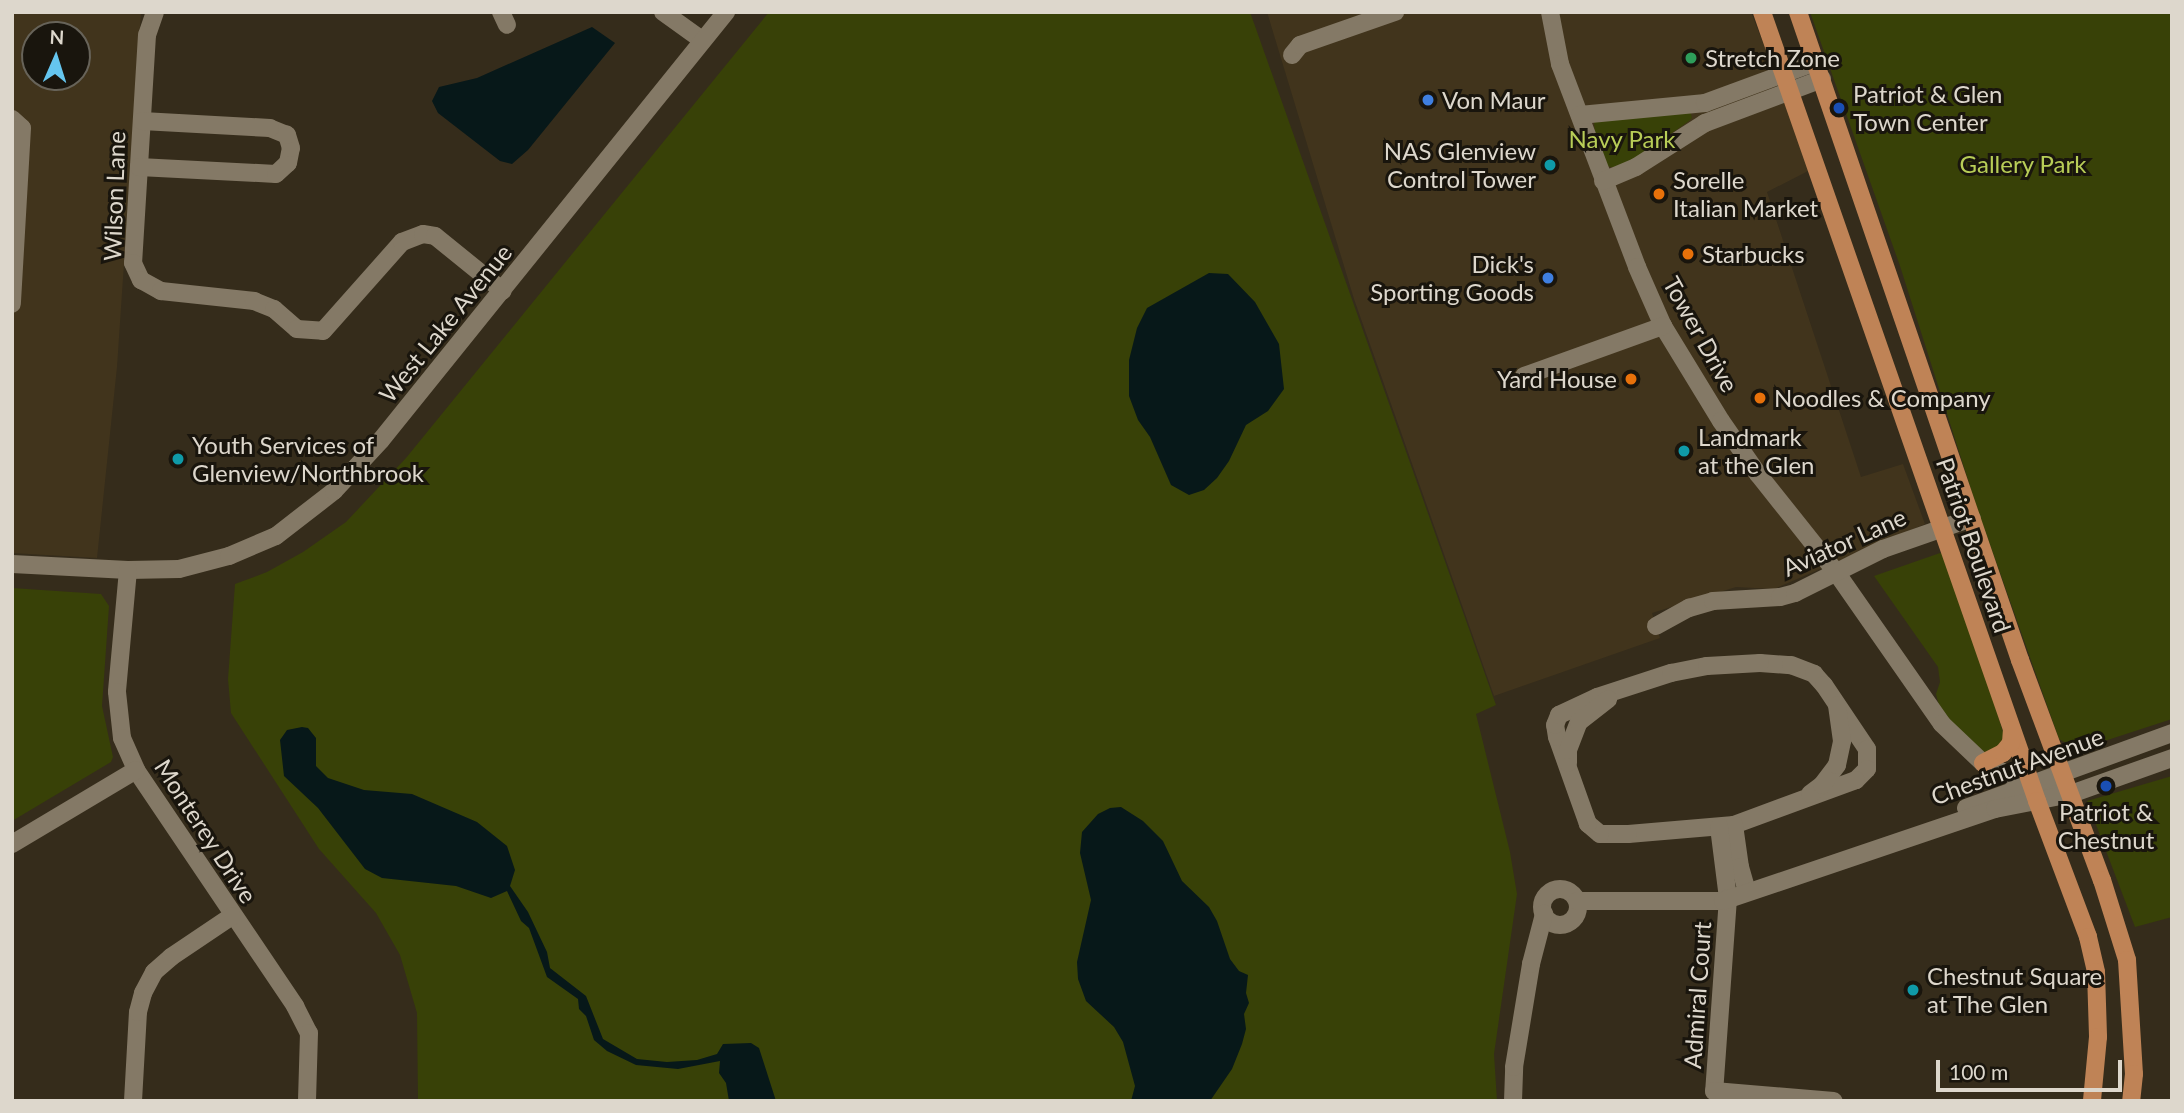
<!DOCTYPE html>
<html>
<head>
<meta charset="utf-8">
<style>
	body { margin:0 }
	#map { position:relative; width:2184px; height:1113px; overflow:hidden; background:#352c1b; font-family:Lato,sans-serif }
	div>[style] { position:absolute }
	.built>* { inset:0; background:#41341c }
	.green>* { inset:0; background:#384107 }
	.water>* { inset:0; background:#071819 }
	.minor>* { height:18px; margin:-9px; padding:0 9px; transform-origin:9px; border-radius:9px; background:#847966 }
	.minor>.ring { margin:-9px; padding:0; box-sizing:content-box; background:none; border:18px solid #847966; border-radius:50% }
	.major>* { height:18px; margin:-9px; padding:0 9px; transform-origin:9px; border-radius:9px; background:#bf8356 }
	.dots>* { width:19px; height:19px; translate:-50% -50%; box-sizing:border-box; border:4px solid #19150d; border-radius:50% }
	span { translate:-50% -50%; white-space:nowrap; text-align:center; line-height:1.15; -webkit-text-stroke:6px #19150d; paint-order:stroke }
	.poi-label { font-size:24px; color:#ddd7cc }
	.left { translate:0 -50%; text-align:left }
	.right { translate:-100% -50%; text-align:right }
	.park-label { font-size:24px; color:#b8cd57 }
	.street-label { font-size:24px; color:#ddd7cc }
	.frame { position:absolute; inset:0; border:14px solid #ddd7cc; pointer-events:none }
	.north { position:absolute; left:21px; top:21px; width:70px; height:70px; box-sizing:border-box; background:#19150d; border:2px solid #676359; border-radius:50%; rotate:3deg; font-size:19px; font-weight:700; line-height:28px; text-align:center; color:#ddd7cc }
	.north::after { content:''; display:block; margin:auto; width:24px; height:32px; background:#65c5ee; clip-path:polygon(50% 0,100% 100%,50% 72%,0 100%) }
	.scale { position:absolute; left:1936px; top:1060px; width:186px; height:32px; box-sizing:border-box; border:4px solid #ddd7cc; border-top:0; padding-left:9px; font-size:21px; line-height:24px; white-space:nowrap; color:#ddd7cc; -webkit-text-stroke:5px #19150d; paint-order:stroke }
</style>
</head>
<body>
<div id="map">
	<div class="built">
		<i style="clip-path:polygon(evenodd,12px 12px,141px 12px,117px 367px,97px 558px,12px 553px,12px 12px,35px 35px,77px 35px,77px 77px,35px 77px,35px 35px)"></i>
		<i style="clip-path:polygon(1267px 12px,1751px 12px,1812px 169px,1767px 192px,1861px 477px,1903px 464px,1925px 524px,1774px 589px,1736px 587px,1652px 613px,1660px 638px,1494px 696px,1354px 299px)"></i>
	</div>
	<div class="green">
		<i style="clip-path:polygon(769px 12px,1250px 12px,1496px 705px,1476px 714px,1510px 852px,1517px 894px,1494px 1054px,1497px 1101px,418px 1101px,417px 1013px,400px 955px,376px 913px,319px 849px,231px 713px,228px 679px,235px 584px,267px 572px,303px 552px,346px 522px,406px 458px)"></i>
		<i style="clip-path:polygon(1810px 12px,2172px 12px,2172px 719px,2086px 747px,2073px 747px,2059px 739px,1976px 505px,1900px 266px)"></i>
		<i style="clip-path:polygon(1690px 110px,1692px 118px,1689px 121px,1627px 165px,1617px 168px,1606px 166px,1595px 135px,1594px 120px)"></i>
		<i style="clip-path:polygon(1940px 553px,1948px 555px,2008px 748px,1985px 753px,1956px 728px,1939px 705px,1936px 694px,1940px 682px,1938px 667px,1874px 576px)"></i>
		<i style="clip-path:polygon(12px 588px,101px 594px,109px 606px,102px 706px,113px 757px,111px 762px,12px 821px)"></i>
		<i style="clip-path:polygon(2172px 776px,2172px 917px,2135px 927px,2087px 801px)"></i>
	</div>
	<div class="water">
		<i style="clip-path:polygon(592px 27px,615px 43px,528px 150px,512px 164px,500px 161px,438px 113px,432px 101px,439px 87px,477px 78px)"></i>
		<i style="clip-path:polygon(1209px 273px,1228px 274px,1255px 302px,1279px 344px,1284px 389px,1268px 411px,1246px 425px,1229px 461px,1217px 478px,1204px 490px,1189px 495px,1171px 485px,1150px 437px,1138px 420px,1129px 396px,1129px 360px,1137px 328px,1147px 308px)"></i>
		<i style="clip-path:polygon(302px 727px,308px 728px,316px 738px,316px 766px,328px 778px,364px 790px,412px 794px,477px 822px,507px 846px,515px 870px,510px 886px,528px 912px,547px 952px,550px 968px,586px 996px,603px 1039px,637px 1059px,667px 1062px,697px 1060px,717px 1054px,723px 1044px,751px 1043px,759px 1048px,776px 1101px,729px 1101px,726px 1083px,719px 1073px,720px 1061px,678px 1069px,636px 1065px,607px 1051px,594px 1040px,586px 1016px,579px 1009px,578px 999px,547px 977px,529px 928px,521px 921px,507px 891px,491px 898px,456px 886px,382px 878px,365px 869px,318px 808px,284px 776px,280px 740px,287px 730px)"></i>
		<i style="clip-path:polygon(1121px 807px,1143px 821px,1163px 841px,1182px 881px,1209px 907px,1217px 921px,1230px 959px,1239px 971px,1248px 975px,1246px 993px,1249px 1003px,1244px 1014px,1246px 1029px,1242px 1044px,1232px 1069px,1210px 1101px,1131px 1101px,1135px 1086px,1123px 1042px,1114px 1027px,1086px 1001px,1078px 979px,1077px 962px,1091px 900px,1080px 853px,1082px 832px,1098px 814px,1110px 808px)"></i>
	</div>
	<div class="minor">
		<i style="left:155px;top:12px;width:24px;rotate:109deg"></i>
		<i style="left:147px;top:35px;width:228px;rotate:93.5deg"></i>
		<i style="left:133px;top:263px;width:19px;rotate:65deg"></i>
		<i style="left:141px;top:280px;width:23px;rotate:29deg"></i>
		<i style="left:161px;top:291px;width:94px;rotate:6.1deg"></i>
		<i style="left:254px;top:301px;width:22px;rotate:22deg"></i>
		<i style="left:274px;top:309px;width:30px;rotate:41deg"></i>
		<i style="left:297px;top:329px;width:26px;rotate:4deg"></i>
		<i style="left:323px;top:331px;width:119px;rotate:-48.4deg"></i>
		<i style="left:402px;top:242px;width:22px;rotate:-21deg"></i>
		<i style="left:423px;top:234px;width:12px;rotate:9deg"></i>
		<i style="left:435px;top:236px;width:87px;rotate:39deg"></i>
		<i style="left:501px;top:12px;width:14px;rotate:65deg"></i>
		<i style="left:663px;top:12px;width:48px;rotate:35.7deg"></i>
		<i style="left:1550px;top:12px;width:53px;rotate:79.1deg"></i>
		<i style="left:1560px;top:64px;width:217px;rotate:69.2deg"></i>
		<i style="left:1637px;top:267px;width:64px;rotate:66.2deg"></i>
		<i style="left:1663px;top:326px;width:111px;rotate:58.6deg"></i>
		<i style="left:1721px;top:421px;width:65px;rotate:55.1deg"></i>
		<i style="left:1758px;top:474px;width:125px;rotate:51.5deg"></i>
		<i style="left:1836px;top:572px;width:185px;rotate:55.1deg"></i>
		<i style="left:1942px;top:724px;width:57px;rotate:43.6deg"></i>
		<i style="left:1983px;top:763px;width:53px;rotate:24.6deg"></i>
		<i style="left:2031px;top:785px;width:41px;rotate:12.7deg"></i>
		<i style="left:1292px;top:55px;width:13px;rotate:-51deg"></i>
		<i style="left:1300px;top:45px;width:101px;rotate:-19.2deg"></i>
		<i style="left:1580px;top:115px;width:126px;rotate:-5.5deg"></i>
		<i style="left:1705px;top:103px;width:118px;rotate:-20.3deg"></i>
		<i style="left:12px;top:119px;width:13px;rotate:42deg"></i>
		<i style="left:22px;top:128px;width:176px;rotate:93.3deg"></i>
		<i style="left:139px;top:167px;width:137px;rotate:2.9deg"></i>
		<i style="left:276px;top:174px;width:16px;rotate:-43deg"></i>
		<i style="left:288px;top:163px;width:15px;rotate:-79deg"></i>
		<i style="left:291px;top:148px;width:14px;rotate:-107deg"></i>
		<i style="left:287px;top:135px;width:18px;rotate:-158deg"></i>
		<i style="left:270px;top:128px;width:128px;rotate:-176.9deg"></i>
		<i style="left:1603px;top:181px;width:36px;rotate:-23deg"></i>
		<i style="left:1636px;top:167px;width:82px;rotate:-32.5deg"></i>
		<i style="left:1705px;top:123px;width:125px;rotate:-20.6deg"></i>
		<i style="left:1524px;top:376px;width:148px;rotate:-19.8deg"></i>
		<i style="left:12px;top:564px;width:116px;rotate:3deg"></i>
		<i style="left:128px;top:570px;width:51px;rotate:-1.1deg"></i>
		<i style="left:179px;top:569px;width:52px;rotate:-14.6deg"></i>
		<i style="left:229px;top:556px;width:51px;rotate:-23.1deg"></i>
		<i style="left:276px;top:536px;width:73px;rotate:-37.8deg"></i>
		<i style="left:334px;top:491px;width:69px;rotate:-47.3deg"></i>
		<i style="left:381px;top:440px;width:550px;rotate:-51.13deg"></i>
		<i style="left:128px;top:570px;width:122px;rotate:95.2deg"></i>
		<i style="left:117px;top:692px;width:46px;rotate:83.8deg"></i>
		<i style="left:122px;top:738px;width:35px;rotate:66deg"></i>
		<i style="left:136px;top:770px;width:285px;rotate:56deg"></i>
		<i style="left:295px;top:1006px;width:30px;rotate:63deg"></i>
		<i style="left:309px;top:1033px;width:68px;rotate:91.7deg"></i>
		<i style="left:1656px;top:626px;width:38px;rotate:-29deg"></i>
		<i style="left:1689px;top:608px;width:25px;rotate:-16deg"></i>
		<i style="left:1713px;top:601px;width:67px;rotate:-3.4deg"></i>
		<i style="left:1780px;top:597px;width:16px;rotate:-15deg"></i>
		<i style="left:1795px;top:593px;width:98px;rotate:-26.6deg"></i>
		<i style="left:1883px;top:549px;width:94px;rotate:-19.2deg"></i>
		<i style="left:1760px;top:663px;width:31px;rotate:4deg"></i>
		<i style="left:1791px;top:665px;width:25px;rotate:21deg"></i>
		<i style="left:1814px;top:674px;width:15px;rotate:48deg"></i>
		<i style="left:1824px;top:685px;width:77px;rotate:56.1deg"></i>
		<i style="left:1867px;top:749px;width:20px;rotate:90deg"></i>
		<i style="left:1867px;top:769px;width:16px;rotate:135deg"></i>
		<i style="left:1856px;top:780px;width:130px;rotate:159.8deg"></i>
		<i style="left:1734px;top:825px;width:106px;rotate:175.1deg"></i>
		<i style="left:1628px;top:834px;width:28px;rotate:180deg"></i>
		<i style="left:1600px;top:834px;width:16px;rotate:-140deg"></i>
		<i style="left:1588px;top:824px;width:92px;rotate:-109.6deg"></i>
		<i style="left:1557px;top:737px;width:12px;rotate:-99deg"></i>
		<i style="left:1555px;top:725px;width:11px;rotate:-68deg"></i>
		<i style="left:1559px;top:715px;width:42px;rotate:-25.3deg"></i>
		<i style="left:1597px;top:697px;width:78px;rotate:-18deg"></i>
		<i style="left:1671px;top:673px;width:37px;rotate:-11deg"></i>
		<i style="left:1707px;top:666px;width:53px;rotate:-3.2deg"></i>
		<i style="left:1568px;top:763px;width:13px;rotate:-90deg"></i>
		<i style="left:1568px;top:750px;width:30px;rotate:-69deg"></i>
		<i style="left:1579px;top:722px;width:37px;rotate:-38deg"></i>
		<i style="left:1810px;top:794px;width:15px;rotate:-37deg"></i>
		<i style="left:1822px;top:785px;width:25px;rotate:-53deg"></i>
		<i style="left:1837px;top:765px;width:25px;rotate:-78deg"></i>
		<i style="left:1842px;top:741px;width:36px;rotate:-98deg"></i>
		<i style="left:1966px;top:808px;width:219px;rotate:-20deg"></i>
		<i style="left:1734px;top:825px;width:42px;rotate:81.9deg"></i>
		<i style="left:1740px;top:867px;width:25px;rotate:74deg"></i>
		<i style="left:1719px;top:827px;width:72px;rotate:82.8deg"></i>
		<i style="left:1728px;top:898px;width:194px;rotate:94.1deg"></i>
		<i style="left:1714px;top:1091px;width:120px;rotate:4.8deg"></i>
		<i style="left:12px;top:844px;width:144px;rotate:-30.8deg"></i>
		<i class="ring" style="left:1542px;top:889px;width:18px;height:18px"></i>
		<i style="left:1577px;top:901px;width:146px"></i>
		<i style="left:1723px;top:901px;width:287px;rotate:-18.7deg"></i>
		<i style="left:1995px;top:809px;width:77px;rotate:-11.2deg"></i>
		<i style="left:2071px;top:794px;width:107px;rotate:-19.6deg"></i>
		<i style="left:133px;top:1101px;width:89px;rotate:-86.8deg"></i>
		<i style="left:138px;top:1012px;width:20px;rotate:-75deg"></i>
		<i style="left:143px;top:993px;width:24px;rotate:-62deg"></i>
		<i style="left:154px;top:972px;width:23px;rotate:-41deg"></i>
		<i style="left:171px;top:957px;width:73px;rotate:-33.9deg"></i>
		<i style="left:1513px;top:1101px;width:34px;rotate:-88deg"></i>
		<i style="left:1514px;top:1067px;width:104px;rotate:-80.6deg"></i>
		<i style="left:1531px;top:964px;width:52px;rotate:-75.4deg"></i>
	</div>
	<div class="major">
		<i style="left:1762px;top:12px;width:836px;rotate:70.78deg"></i>
		<i style="left:2037px;top:801px;width:145px;rotate:69.4deg"></i>
		<i style="left:2088px;top:937px;width:36px;rotate:77deg"></i>
		<i style="left:2096px;top:972px;width:65px;rotate:88.2deg"></i>
		<i style="left:2098px;top:1037px;width:64px;rotate:95.4deg"></i>
		<i style="left:1798px;top:12px;width:685px;rotate:71.09deg"></i>
		<i style="left:2020px;top:660px;width:235px;rotate:69.6deg"></i>
		<i style="left:2102px;top:880px;width:84px;rotate:72.6deg"></i>
		<i style="left:2127px;top:960px;width:114px;rotate:86.5deg"></i>
		<i style="left:2134px;top:1074px;width:27px;rotate:96deg"></i>
		<i style="left:1983px;top:763px;width:22px;rotate:-27deg"></i>
		<i style="left:2003px;top:753px;width:13px;rotate:-51deg"></i>
		<i style="left:2011px;top:743px;width:13px;rotate:-86deg"></i>
	</div>
	<div class="dots">
		<i style="left:1691px;top:58px;background:#2e9e5b"></i>
		<i style="left:1428px;top:100px;background:#3f7fe0"></i>
		<i style="left:1839px;top:108px;background:#1a4fb4"></i>
		<i style="left:1550px;top:165px;background:#0f9aa8"></i>
		<i style="left:1659px;top:194px;background:#e8710a"></i>
		<i style="left:1688px;top:254px;background:#e8710a"></i>
		<i style="left:1548px;top:278px;background:#3f7fe0"></i>
		<i style="left:1631px;top:379px;background:#e8710a"></i>
		<i style="left:1760px;top:398px;background:#e8710a"></i>
		<i style="left:1684px;top:451px;background:#0f9aa8"></i>
		<i style="left:178px;top:459px;background:#0f9aa8"></i>
		<i style="left:2106px;top:786px;background:#1a4fb4"></i>
		<i style="left:1913px;top:990px;background:#0f9aa8"></i>
	</div>
	<div class="poi-label">
		<span class="left" style="left:1705px;top:58px">Stretch Zone</span>
		<span class="left" style="left:1853px;top:108px">Patriot &amp; Glen<br>Town Center</span>
		<span class="left" style="left:1442px;top:100px">Von Maur</span>
		<span class="right" style="left:1536px;top:165px">NAS Glenview<br>Control Tower</span>
		<span class="left" style="left:1673px;top:194px">Sorelle<br>Italian Market</span>
		<span class="left" style="left:1702px;top:254px">Starbucks</span>
		<span class="right" style="left:1534px;top:278px">Dick's<br>Sporting Goods</span>
		<span class="right" style="left:1617px;top:379px">Yard House</span>
		<span class="left" style="left:1774px;top:398px">Noodles &amp; Company</span>
		<span class="left" style="left:1698px;top:451px">Landmark<br>at the Glen</span>
		<span class="left" style="left:192px;top:459px">Youth Services of<br>Glenview/Northbrook</span>
		<span style="left:2106px;top:826px">Patriot &amp;<br>Chestnut</span>
		<span class="left" style="left:1927px;top:990px">Chestnut Square<br>at The Glen</span>
	</div>
	<div class="park-label">
		<span style="left:1622px;top:139px">Navy Park</span>
		<span style="left:2023px;top:164px">Gallery Park</span>
	</div>
	<div class="street-label">
		<span style="left:114px;top:196px;rotate:-88deg">Wilson Lane</span>
		<span style="left:445px;top:323px;rotate:-51deg">West Lake Avenue</span>
		<span style="left:1701px;top:334px;rotate:61deg">Tower Drive</span>
		<span style="left:1844px;top:542px;rotate:-24deg">Aviator Lane</span>
		<span style="left:1974px;top:545px;rotate:71deg">Patriot Boulevard</span>
		<span style="left:2017px;top:766px;rotate:-20deg">Chestnut Avenue</span>
		<span style="left:206px;top:831px;rotate:57deg">Monterey Drive</span>
		<span style="left:1697px;top:995px;rotate:-86deg">Admiral Court</span>
	</div>
	<div class="frame"></div>
	<div class="north">N</div>
	<div class="scale">100 m</div>
</div>
</body>
</html>
